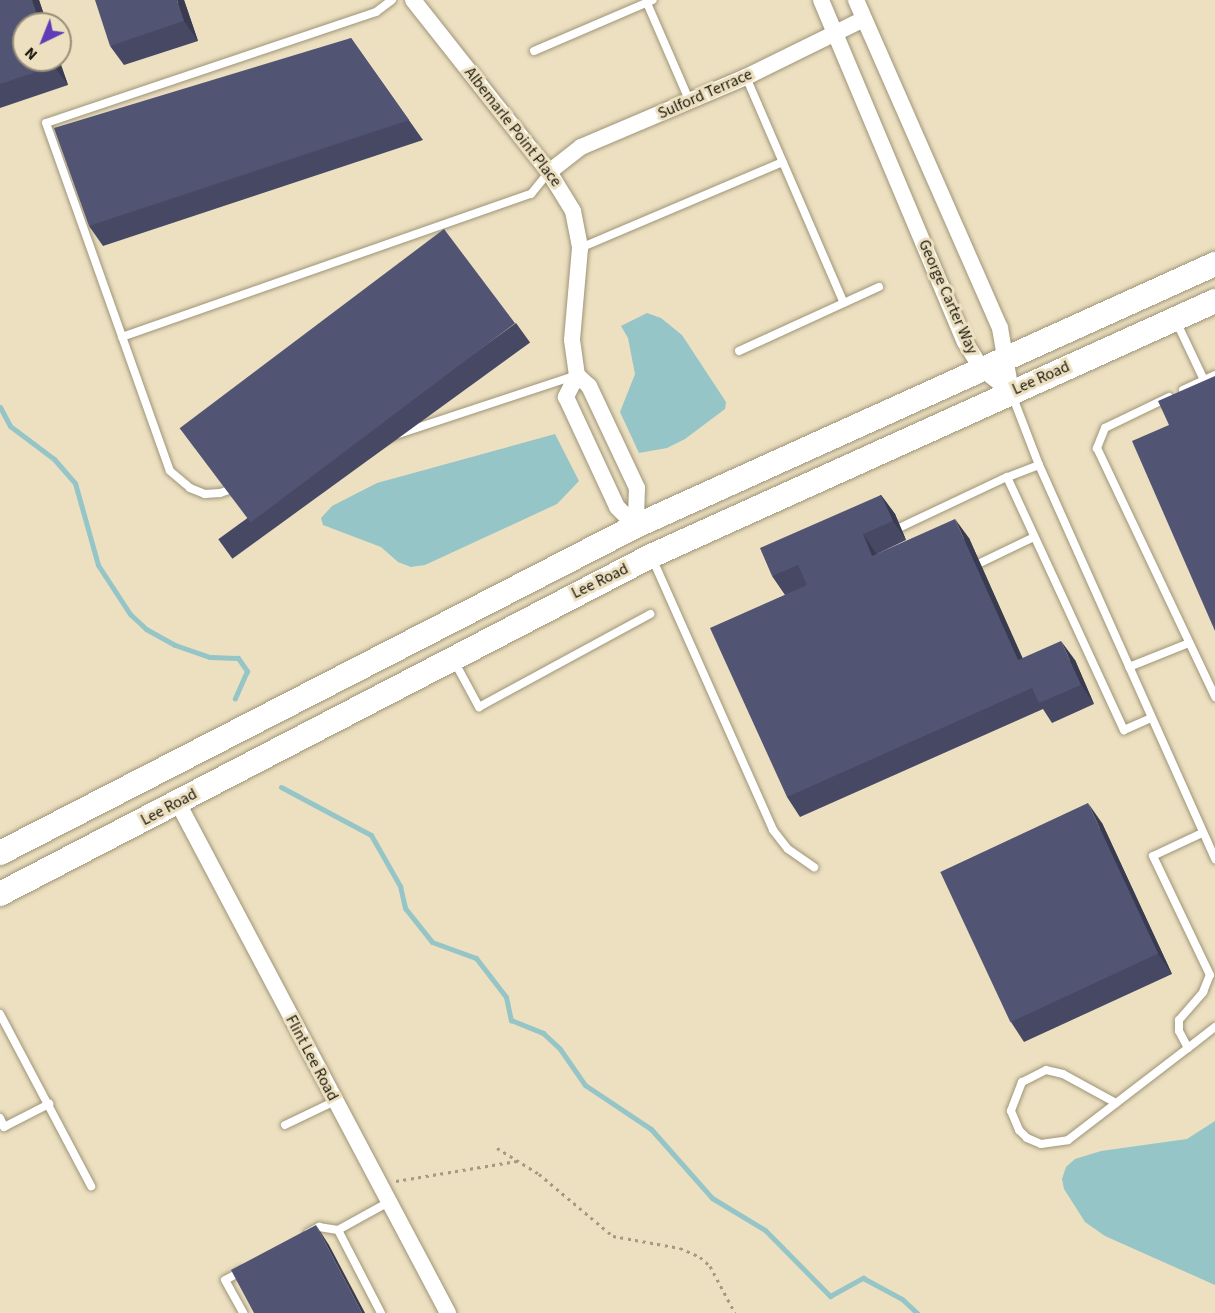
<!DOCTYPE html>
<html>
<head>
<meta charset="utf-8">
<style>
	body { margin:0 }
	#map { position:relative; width:1215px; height:1313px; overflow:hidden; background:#ece0c1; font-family:"Source Sans 3",sans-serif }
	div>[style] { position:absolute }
	.water>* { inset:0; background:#95c5c6 }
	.stream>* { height:5px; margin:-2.5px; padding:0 2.5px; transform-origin:2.5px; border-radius:2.5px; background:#95c5c6 }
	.path>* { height:3px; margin-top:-1.5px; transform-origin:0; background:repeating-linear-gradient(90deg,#a39a82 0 3px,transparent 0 7.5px) }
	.roads { filter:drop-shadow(0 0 2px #9f9477) drop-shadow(0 0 2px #9f9477) }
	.lane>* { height:8px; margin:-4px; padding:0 4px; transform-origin:4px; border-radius:4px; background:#fff }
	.street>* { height:16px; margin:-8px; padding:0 8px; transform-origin:8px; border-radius:8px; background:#fff }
	.secondary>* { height:24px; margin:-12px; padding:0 12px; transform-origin:12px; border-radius:12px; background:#fff }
	.wall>* { inset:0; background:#474863; transform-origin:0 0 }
	.shaded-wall>* { inset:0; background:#393b50 }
	.building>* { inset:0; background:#525473; transform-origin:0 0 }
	span { translate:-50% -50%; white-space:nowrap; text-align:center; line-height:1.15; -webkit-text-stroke:6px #ece0c1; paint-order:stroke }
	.street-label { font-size:16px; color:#1c180d }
	.north { position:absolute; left:12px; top:12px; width:60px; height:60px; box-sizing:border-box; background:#ece0c1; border:2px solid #999079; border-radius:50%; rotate:223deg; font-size:16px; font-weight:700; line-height:24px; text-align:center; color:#1c180d }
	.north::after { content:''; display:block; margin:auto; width:21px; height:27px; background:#5e3db6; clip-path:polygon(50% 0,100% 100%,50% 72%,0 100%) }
</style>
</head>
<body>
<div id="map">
	<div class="water">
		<i style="clip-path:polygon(647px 313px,661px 318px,682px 335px,726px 402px,725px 409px,685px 439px,667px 448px,639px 453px,620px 412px,635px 374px,628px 338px,621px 326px)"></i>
		<i style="clip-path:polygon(555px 434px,579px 481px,557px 504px,425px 565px,411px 567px,398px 562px,381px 547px,323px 525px,321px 518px,332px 506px,377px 483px)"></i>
		<i style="clip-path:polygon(1215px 1121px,1215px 1285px,1105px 1236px,1085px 1222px,1064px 1189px,1062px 1179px,1066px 1167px,1075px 1159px,1101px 1151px,1187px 1139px)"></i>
	</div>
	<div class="stream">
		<i style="left:0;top:407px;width:21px;rotate:62deg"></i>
		<i style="left:10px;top:426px;width:55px;rotate:36.9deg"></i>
		<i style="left:54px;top:459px;width:32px;rotate:49deg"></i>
		<i style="left:75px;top:483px;width:85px;rotate:74.3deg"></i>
		<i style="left:98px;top:565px;width:59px;rotate:56.9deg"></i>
		<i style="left:130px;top:614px;width:22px;rotate:43deg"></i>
		<i style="left:146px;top:629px;width:33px;rotate:29deg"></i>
		<i style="left:175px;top:645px;width:37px;rotate:19deg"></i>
		<i style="left:210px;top:657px;width:28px;rotate:2deg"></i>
		<i style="left:238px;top:658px;width:16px;rotate:55deg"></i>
		<i style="left:247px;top:671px;width:30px;rotate:114deg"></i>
		<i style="left:281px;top:787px;width:102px;rotate:28.1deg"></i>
		<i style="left:371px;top:835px;width:59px;rotate:60.4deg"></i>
		<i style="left:400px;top:886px;width:23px;rotate:77deg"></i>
		<i style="left:405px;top:908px;width:43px;rotate:51.5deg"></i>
		<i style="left:432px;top:942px;width:47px;rotate:20deg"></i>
		<i style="left:476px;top:958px;width:49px;rotate:52.4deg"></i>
		<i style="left:506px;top:997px;width:24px;rotate:78deg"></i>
		<i style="left:511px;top:1020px;width:35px;rotate:22deg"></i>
		<i style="left:543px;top:1033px;width:23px;rotate:43deg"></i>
		<i style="left:560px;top:1049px;width:44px;rotate:55.2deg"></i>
		<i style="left:585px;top:1085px;width:79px;rotate:33.7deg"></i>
		<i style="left:651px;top:1129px;width:92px;rotate:48.5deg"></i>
		<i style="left:712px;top:1198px;width:62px;rotate:31.1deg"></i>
		<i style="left:765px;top:1230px;width:93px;rotate:45.4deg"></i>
		<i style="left:830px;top:1296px;width:38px;rotate:-29deg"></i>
		<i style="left:863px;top:1278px;width:44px;rotate:28.3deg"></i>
		<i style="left:902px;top:1299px;width:21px;rotate:43deg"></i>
	</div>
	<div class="path">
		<i style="left:497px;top:1148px;width:49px;rotate:31.8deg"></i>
		<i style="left:539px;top:1174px;width:97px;rotate:40deg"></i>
		<i style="left:613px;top:1236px;width:68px;rotate:10.2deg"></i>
		<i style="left:680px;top:1248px;width:22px;rotate:24deg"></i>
		<i style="left:700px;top:1257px;width:13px;rotate:42deg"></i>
		<i style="left:710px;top:1266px;width:53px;rotate:62deg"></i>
		<i style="left:396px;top:1181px;width:123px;rotate:-9.4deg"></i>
	</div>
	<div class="roads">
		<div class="lane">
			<i style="left:392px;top:0;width:20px;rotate:143deg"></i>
			<i style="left:376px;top:12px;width:348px;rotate:161.4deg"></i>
			<i style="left:46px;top:123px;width:369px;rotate:70.4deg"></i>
			<i style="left:170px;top:471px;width:26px;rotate:40deg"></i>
			<i style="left:190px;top:488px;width:16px;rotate:22deg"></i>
			<i style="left:205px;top:494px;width:15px;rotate:-4deg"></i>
			<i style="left:220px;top:493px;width:376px;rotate:-18.3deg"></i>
			<i style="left:647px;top:3px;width:108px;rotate:66.5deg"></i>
			<i style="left:534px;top:51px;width:129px;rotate:-23.2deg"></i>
			<i style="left:746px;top:77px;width:246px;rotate:66.6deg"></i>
			<i style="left:580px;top:248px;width:220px;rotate:-23deg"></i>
			<i style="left:1176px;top:321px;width:65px;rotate:64.6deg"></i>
			<i style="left:122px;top:337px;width:433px;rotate:-19.3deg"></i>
			<i style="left:531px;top:194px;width:28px;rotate:-51deg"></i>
			<i style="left:739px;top:351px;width:154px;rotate:-24.6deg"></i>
			<i style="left:1183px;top:390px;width:35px;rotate:-25deg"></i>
			<i style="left:1012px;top:395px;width:75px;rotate:68.9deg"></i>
			<i style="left:1039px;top:465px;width:432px;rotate:65.9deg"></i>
			<i style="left:1169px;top:397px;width:71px;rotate:154.2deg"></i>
			<i style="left:1105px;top:428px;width:22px;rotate:112deg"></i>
			<i style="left:1097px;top:448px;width:276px;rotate:64.6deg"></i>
			<i style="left:1039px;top:465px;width:34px;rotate:159deg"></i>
			<i style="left:1007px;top:477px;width:279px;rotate:65.2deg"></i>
			<i style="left:1124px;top:730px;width:30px;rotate:-24deg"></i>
			<i style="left:901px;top:527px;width:117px;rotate:-25.3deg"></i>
			<i style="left:652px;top:558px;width:298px;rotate:66deg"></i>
			<i style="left:773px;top:830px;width:24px;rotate:52deg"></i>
			<i style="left:788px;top:849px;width:32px;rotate:35deg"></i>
			<i style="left:980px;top:563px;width:60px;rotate:-25.7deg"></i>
			<i style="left:453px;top:659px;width:55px;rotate:61.6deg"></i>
			<i style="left:479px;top:707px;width:195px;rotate:-28.5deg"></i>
			<i style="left:1129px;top:667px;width:65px;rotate:-21.8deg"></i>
			<i style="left:0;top:1014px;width:195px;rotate:62.1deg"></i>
			<i style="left:1188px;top:1048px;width:19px;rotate:-118deg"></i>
			<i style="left:1179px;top:1031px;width:11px;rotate:-90deg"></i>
			<i style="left:1179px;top:1020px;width:37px;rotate:-49deg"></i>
			<i style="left:1203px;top:992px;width:18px;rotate:-68deg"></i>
			<i style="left:1210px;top:975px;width:132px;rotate:-115.6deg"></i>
			<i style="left:1153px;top:856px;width:54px;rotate:-25.1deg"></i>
			<i style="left:1116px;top:1103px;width:60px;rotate:-151.3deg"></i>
			<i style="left:1063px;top:1074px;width:17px;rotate:-167deg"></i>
			<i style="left:1046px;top:1070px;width:27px;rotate:153deg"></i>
			<i style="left:1022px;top:1082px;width:31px;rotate:111deg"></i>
			<i style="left:1011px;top:1111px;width:21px;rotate:67deg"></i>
			<i style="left:1019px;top:1130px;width:11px;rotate:45deg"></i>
			<i style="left:1027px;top:1138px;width:15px;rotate:23deg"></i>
			<i style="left:1041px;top:1144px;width:27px;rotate:-8deg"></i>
			<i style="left:1068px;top:1140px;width:151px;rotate:-37.5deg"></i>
			<i style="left:1188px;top:1048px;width:34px;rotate:-38deg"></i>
			<i style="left:0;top:1118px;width:10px;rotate:66deg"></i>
			<i style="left:4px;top:1127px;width:51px;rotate:-27.1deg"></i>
			<i style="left:285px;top:1125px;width:55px;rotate:-25.6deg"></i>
			<i style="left:308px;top:1233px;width:13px;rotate:-29deg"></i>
			<i style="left:319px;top:1227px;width:19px;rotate:9deg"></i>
			<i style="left:242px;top:1271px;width:19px;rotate:152deg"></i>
			<i style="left:225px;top:1280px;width:38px;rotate:61deg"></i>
			<i style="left:381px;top:1313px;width:93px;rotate:-117.4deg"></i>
			<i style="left:338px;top:1230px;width:58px;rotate:-28.8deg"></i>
		</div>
		<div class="street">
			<i style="left:413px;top:0;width:219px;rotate:51.7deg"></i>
			<i style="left:549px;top:172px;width:46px;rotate:58.4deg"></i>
			<i style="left:573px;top:211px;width:38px;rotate:79deg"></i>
			<i style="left:580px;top:248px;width:92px;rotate:95deg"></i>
			<i style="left:572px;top:340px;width:35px;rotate:82deg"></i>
			<i style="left:577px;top:375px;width:25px;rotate:117deg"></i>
			<i style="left:566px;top:397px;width:121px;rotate:65.1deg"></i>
			<i style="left:617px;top:507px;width:27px;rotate:45deg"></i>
			<i style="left:821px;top:0;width:371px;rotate:67.2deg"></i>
			<i style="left:965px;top:342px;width:32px;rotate:58deg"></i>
			<i style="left:982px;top:369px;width:37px;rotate:38deg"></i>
			<i style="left:856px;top:0;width:358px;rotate:66.3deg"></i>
			<i style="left:1000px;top:328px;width:65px;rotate:80.2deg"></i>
			<i style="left:549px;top:172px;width:41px;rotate:-38deg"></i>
			<i style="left:581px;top:147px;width:179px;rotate:-23deg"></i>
			<i style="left:746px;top:77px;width:131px;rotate:-26.2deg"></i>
			<i style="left:577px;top:375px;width:16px;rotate:43deg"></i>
			<i style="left:589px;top:386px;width:113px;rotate:64.8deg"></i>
			<i style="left:637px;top:488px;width:38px;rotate:92deg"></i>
			<i style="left:178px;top:803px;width:577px;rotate:62.1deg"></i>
		</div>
		<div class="secondary">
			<i style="left:0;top:853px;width:715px;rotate:-27.21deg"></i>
			<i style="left:636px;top:526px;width:636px;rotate:-24.35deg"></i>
			<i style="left:0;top:894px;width:734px;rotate:-27.44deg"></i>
			<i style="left:651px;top:556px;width:619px;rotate:-24.33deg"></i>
		</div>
	</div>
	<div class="wall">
		<i style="clip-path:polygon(0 0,39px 0,68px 85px,0 108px)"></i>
		<i style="clip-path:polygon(184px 0,198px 41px,124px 65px,110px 46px)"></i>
		<i style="clip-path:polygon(351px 38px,423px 140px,103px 246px,89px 226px)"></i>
		<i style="left:516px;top:323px;width:24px;height:368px;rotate:54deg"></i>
		<i style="clip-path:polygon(881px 495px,895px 514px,906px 540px,877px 554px,969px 538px,1022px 658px,1075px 660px,1094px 704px,1052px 723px,1043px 709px,800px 817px,787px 797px,785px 595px,772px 576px)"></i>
		<i style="clip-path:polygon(1102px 823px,1172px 974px,1024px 1042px,1011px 1022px)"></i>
	</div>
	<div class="shaded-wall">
		<i style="clip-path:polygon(32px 0,39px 0,47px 24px,40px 24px)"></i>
		<i style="clip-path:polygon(177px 0,184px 0,198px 41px,184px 21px)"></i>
		<i style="clip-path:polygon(52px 60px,59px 60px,68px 85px,54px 66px)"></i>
		<i style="clip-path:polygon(881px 495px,895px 514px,906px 540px,893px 521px)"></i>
		<i style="clip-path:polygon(955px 519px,969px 538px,1032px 679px,1018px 660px)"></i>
		<i style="clip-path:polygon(863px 534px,876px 553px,886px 575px,872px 556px)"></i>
		<i style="clip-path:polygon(1061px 641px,1075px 660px,1094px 704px,1081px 685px)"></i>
		<i style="clip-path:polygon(1088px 803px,1102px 823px,1172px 974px,1158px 954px)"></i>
		<i style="clip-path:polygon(316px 1225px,329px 1245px,365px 1313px,362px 1313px)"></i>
	</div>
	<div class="building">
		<i style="clip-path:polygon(0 0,32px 0,40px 24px,24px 24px,24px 60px,52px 60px,54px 66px,0 84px)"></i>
		<i style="clip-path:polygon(95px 0,177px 0,184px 21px,110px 46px)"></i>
		<i style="clip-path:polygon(351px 38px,409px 120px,89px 226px,54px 128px)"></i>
		<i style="left:444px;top:229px;width:118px;height:331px;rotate:53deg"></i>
		<i style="clip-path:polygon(1215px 376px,1215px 631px,1132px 441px,1169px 425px,1158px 401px)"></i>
		<i style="clip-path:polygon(881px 495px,893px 521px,863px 534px,872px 556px,955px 519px,1018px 660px,1061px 641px,1081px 685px,1039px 703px,1032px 688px,787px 797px,710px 628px,807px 585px,798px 565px,772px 576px,760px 548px)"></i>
		<i style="left:1088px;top:803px;width:166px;height:163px;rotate:65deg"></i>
		<i style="clip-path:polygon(316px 1225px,362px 1313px,254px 1313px,231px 1270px)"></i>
	</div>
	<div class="street-label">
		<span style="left:705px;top:94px;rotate:-24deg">Sulford Terrace</span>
		<span style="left:513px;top:127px;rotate:52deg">Albemarle Point Place</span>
		<span style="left:948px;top:297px;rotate:66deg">George Carter Way</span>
		<span style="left:1041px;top:378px;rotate:-24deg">Lee Road</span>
		<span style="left:600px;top:581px;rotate:-26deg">Lee Road</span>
		<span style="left:169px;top:807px;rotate:-28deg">Lee Road</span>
		<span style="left:312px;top:1058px;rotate:62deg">Flint Lee Road</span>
	</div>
	<div class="north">N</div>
</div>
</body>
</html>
